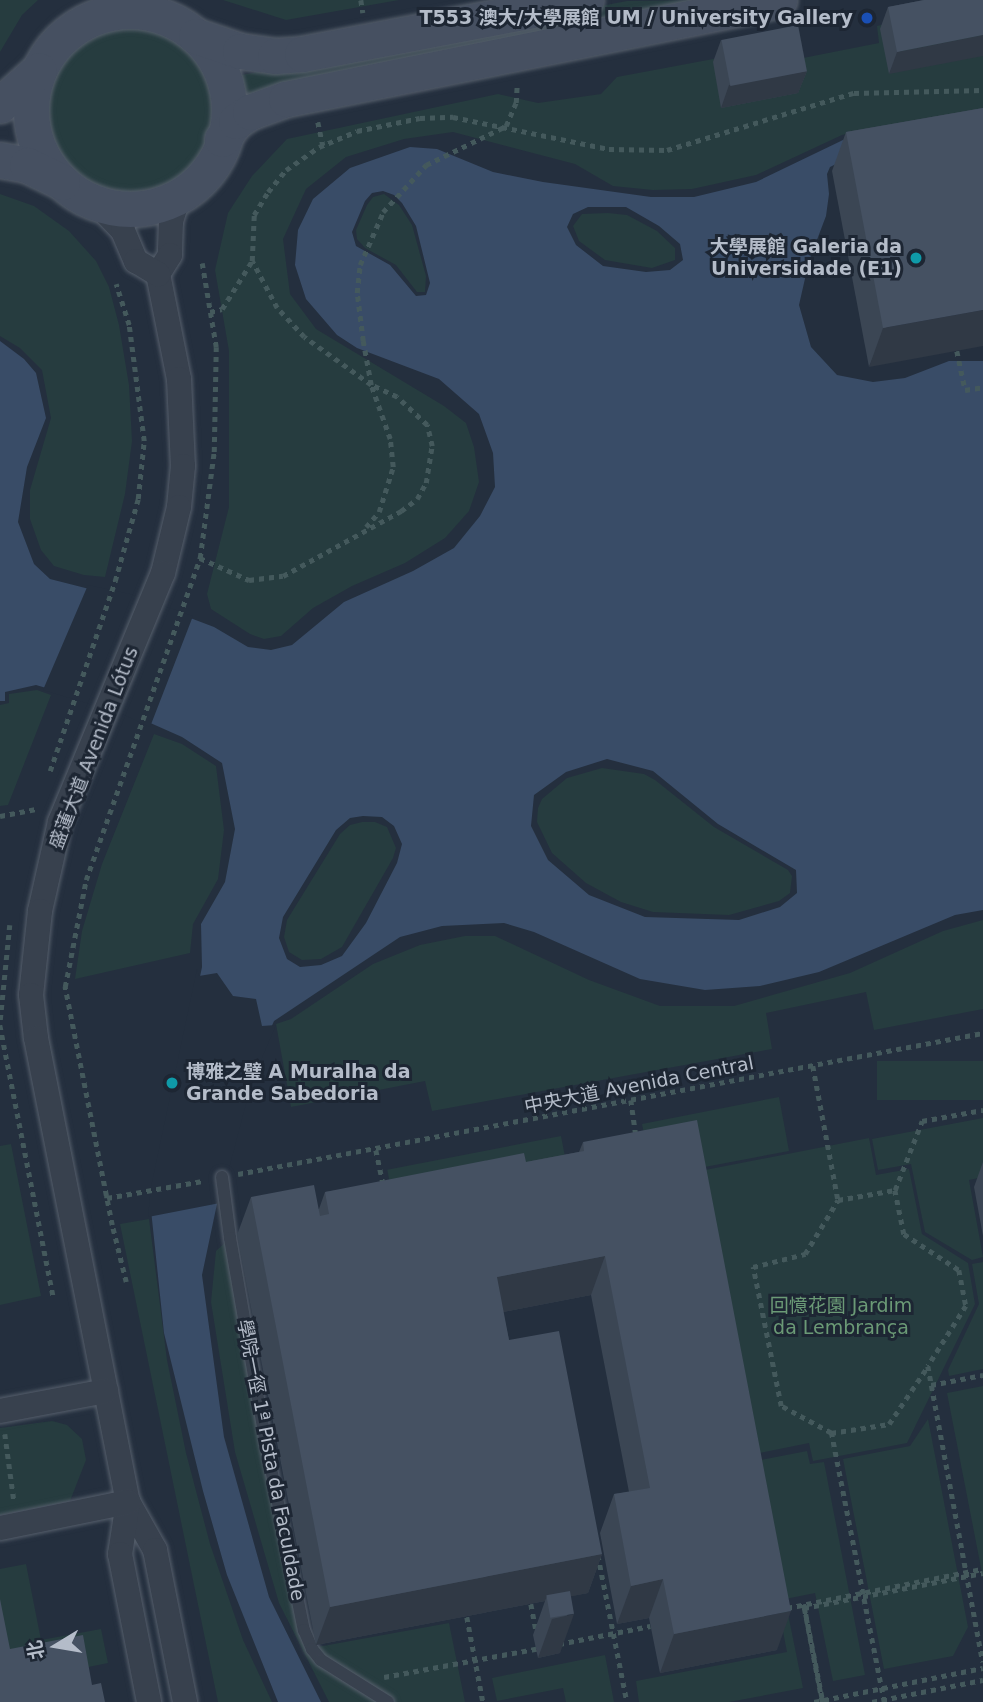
<!DOCTYPE html>
<html>
<head>
<meta charset="utf-8">
<style>
	body { margin:0 }
	#map { position:relative; width:983px; height:1702px; overflow:hidden; background:#242f3e; font-family:"DejaVu Sans","Noto Sans SC",sans-serif }
	div>[style] { position:absolute }
	.green>* { inset:0; background:#263c3f; transform-origin:0 0 }
	.round { border-radius:50% }
	.water>* { inset:0; background:#394c67 }
	.pier>* { inset:0; background:#242f3e }
	.path>* { height:4.5px; margin-top:-2.25px; transform-origin:0; background:repeating-linear-gradient(90deg,#44595c 0 5px,transparent 0 10px) }
	.roads { filter:drop-shadow(0 0 2px #565f6c) drop-shadow(0 0 2px #565f6c) }
	.lane>* { height:12px; margin:-6px; padding:0 6px; transform-origin:6px; border-radius:6px; background:#38414e }
	.street>* { height:24px; margin:-12px; padding:0 12px; transform-origin:12px; border-radius:12px; background:#38414e }
	.secondary>* { height:35px; margin:-17.5px; padding:0 17.5px; transform-origin:17.5px; border-radius:17.5px; background:#465061 }
	.secondary>.ring { margin:-17.5px; padding:0; box-sizing:content-box; background:none; border:35px solid #465061; border-radius:50% }
	.path-bridge>* { height:4.5px; margin-top:-2.25px; transform-origin:0; background:repeating-linear-gradient(90deg,#44595c 0 5px,transparent 0 10px) }
	.wall>* { inset:0; background:#3b4654 }
	.shaded-wall>* { inset:0; background:#303945 }
	.building>* { inset:0; background:#455162; transform-origin:0 0 }
	.dots>* { width:19px; height:19px; translate:-50% -50%; box-sizing:border-box; border:4px solid #1d2633; border-radius:50% }
	span { translate:-50% -50%; white-space:nowrap; text-align:center; line-height:1.15; -webkit-text-stroke:6px #1d2633; paint-order:stroke }
	.poi-label { font-size:19px; color:#b4bcc9; font-weight:700 }
	.right { translate:-100% -50%; text-align:right }
	.left { translate:0 -50%; text-align:left }
	.street-label { font-size:19px; color:#b4bcc9 }
	.park-label { font-size:19px; color:#6b9a76 }
	.north { position:absolute; left:21px; top:1611px; width:70px; height:70px; -webkit-text-stroke:5px #1d2633; paint-order:stroke; rotate:259deg; font-size:19px; font-weight:700; line-height:28px; text-align:center; color:#b4bcc9 }
	.north::after { content:''; display:block; margin:auto; width:24px; height:32px; background:#b4bcc9; clip-path:polygon(50% 0,100% 100%,50% 72%,0 100%) }
</style>
</head>
<body>
<div id="map">
	<div class="green">
		<i style="clip-path:polygon(0 0,38px 0,22px 15px,0 52px)"></i>
		<i style="clip-path:polygon(223px 0,399px 0,286px 20px)"></i>
		<i style="clip-path:polygon(707px 0,234px 100px,231px 77px,627px 1px)"></i>
		<i style="clip-path:polygon(983px 0,983px 137px,881px 127px,842px 135px,756px 175px,692px 189px,653px 190px,613px 186px,575px 164px,453px 132px,404px 139px,346px 157px,306px 189px,283px 239px,290px 294px,316px 329px,444px 406px,466px 423px,474px 447px,479px 482px,469px 511px,445px 538px,405px 563px,352px 586px,313px 608px,281px 636px,264px 639px,250px 634px,211px 609px,207px 594px,229px 507px,229px 351px,215px 270px,228px 213px,252px 176px,287px 139px,498px 94px,538px 103px,601px 94px,617px 77px,799px 43px,803px 58px,879px 43px,877px 26px)"></i>
		<i class="round" style="left:46px;top:27px;width:166px;height:166px"></i>
		<i style="clip-path:polygon(0 194px,34px 206px,69px 231px,96px 261px,109px 287px,119px 325px,129px 385px,132px 441px,125px 494px,105px 577px,84px 575px,54px 566px,41px 550px,30px 519px,30px 490px,51px 418px,42px 370px,20px 348px,0 336px)"></i>
		<i style="clip-path:polygon(384px 194px,399px 205px,412px 225px,426px 276px,425px 292px,417px 292px,396px 265px,365px 248px,357px 239px,356px 230px,367px 205px,373px 197px)"></i>
		<i style="clip-path:polygon(608px 213px,627px 215px,657px 231px,675px 248px,675px 260px,652px 268px,605px 260px,579px 241px,573px 226px,582px 214px)"></i>
		<i style="clip-path:polygon(37px 690px,51px 695px,8px 805px,0 806px,0 705px,9px 703px,9px 694px)"></i>
		<i style="clip-path:polygon(154px 734px,182px 744px,216px 766px,224px 830px,218px 879px,193px 924px,190px 953px,75px 979px,82px 931px,102px 864px)"></i>
		<i style="clip-path:polygon(602px 768px,644px 774px,655px 780px,714px 827px,788px 870px,792px 876px,790px 893px,779px 901px,729px 915px,653px 912px,621px 902px,586px 883px,552px 853px,537px 822px,538px 808px,542px 799px,567px 778px)"></i>
		<i style="clip-path:polygon(362px 822px,375px 822px,387px 827px,396px 848px,393px 858px,342px 947px,321px 959px,302px 960px,289px 952px,284px 937px,287px 920px,340px 834px,350px 825px)"></i>
		<i style="clip-path:polygon(983px 920px,983px 1009px,874px 1030px,866px 992px,766px 1013px,772px 1049px,432px 1111px,425px 1081px,291px 1107px,276px 1024px,291px 1019px,373px 964px,420px 945px,465px 936px,495px 936px,589px 980px,660px 1006px,734px 1006px,850px 973px,943px 931px)"></i>
		<i style="left:983px;top:1061px;width:39px;height:106px;rotate:90deg"></i>
		<i style="clip-path:polygon(779px 1097px,789px 1151px,694px 1169px,649px 1159px,642px 1124px)"></i>
		<i style="clip-path:polygon(983px 1118px,983px 1177px,969px 1180px,983px 1257px,972px 1260px,925px 1232px,911px 1164px,878px 1170px,872px 1139px)"></i>
		<i style="left:561px;top:1136px;width:41px;height:177px;rotate:79deg"></i>
		<i style="clip-path:polygon(869px 1138px,876px 1175px,909px 1169px,922px 1234px,968px 1263px,975px 1304px,907px 1443px,813px 1461px,809px 1443px,749px 1455px,695px 1172px)"></i>
		<i style="clip-path:polygon(11px 1144px,41px 1296px,0 1305px,0 1146px)"></i>
		<i style="clip-path:polygon(149px 1219px,167px 1360px,186px 1453px,210px 1544px,243px 1640px,272px 1702px,218px 1702px,120px 1224px)"></i>
		<i style="clip-path:polygon(230px 1238px,312px 1648px,449px 1623px,465px 1702px,329px 1702px,279px 1603px,235px 1452px,211px 1302px,216px 1251px)"></i>
		<i style="clip-path:polygon(983px 1262px,983px 1369px,949px 1376px,948px 1370px,979px 1304px,972px 1264px)"></i>
		<i style="clip-path:polygon(983px 1386px,983px 1578px,947px 1393px)"></i>
		<i style="clip-path:polygon(928px 1419px,968px 1627px,953px 1656px,884px 1669px,843px 1459px,910px 1446px)"></i>
		<i style="clip-path:polygon(52px 1421px,67px 1425px,82px 1439px,86px 1460px,70px 1501px,0 1515px,0 1428px)"></i>
		<i style="clip-path:polygon(807px 1451px,810px 1464px,824px 1462px,865px 1675px,833px 1681px,815px 1593px,785px 1599px,803px 1688px,729px 1702px,639px 1702px,636px 1681px,787px 1652px,750px 1462px)"></i>
		<i style="clip-path:polygon(26px 1564px,41px 1640px,101px 1629px,108px 1663px,0 1685px,0 1569px)"></i>
		<i style="clip-path:polygon(605px 1655px,614px 1702px,566px 1702px,563px 1688px,497px 1701px,492px 1678px)"></i>
	</div>
	<div class="water">
		<i style="clip-path:polygon(evenodd,866px 134px,838px 163px,830px 167px,827px 174px,829px 194px,826px 216px,809px 261px,799px 305px,811px 347px,837px 375px,873px 382px,905px 378px,949px 361px,983px 361px,983px 910px,955px 915px,819px 972px,760px 986px,705px 990px,640px 979px,534px 932px,504px 923px,442px 926px,400px 937px,274px 1021px,248px 1080px,225px 1166px,202px 1275px,224px 1437px,269px 1597px,321px 1702px,278px 1702px,227px 1575px,203px 1491px,164px 1333px,151px 1210px,202px 967px,201px 924px,225px 882px,235px 829px,222px 763px,182px 737px,121px 710px,36px 685px,5px 692px,5px 701px,0 701px,0 341px,24px 359px,36px 373px,46px 418px,27px 467px,18px 522px,34px 564px,50px 579px,164px 608px,214px 627px,248px 647px,271px 650px,292px 645px,344px 602px,413px 571px,454px 548px,480px 516px,495px 487px,493px 453px,479px 414px,439px 379px,357px 348px,337px 335px,306px 299px,295px 265px,298px 230px,313px 199px,350px 168px,410px 147px,437px 149px,493px 172px,543px 182px,651px 197px,694px 197px,756px 182px,843px 140px,866px 134px,383px 191px,394px 195px,402px 203px,416px 226px,430px 283px,426px 295px,416px 296px,390px 265px,356px 246px,352px 232px,365px 201px,372px 193px,383px 191px,866px 134px,588px 207px,626px 207px,659px 226px,680px 244px,683px 260px,670px 270px,646px 272px,603px 266px,576px 245px,567px 227px,573px 214px,588px 207px,866px 134px,607px 759px,653px 771px,718px 824px,796px 870px,797px 893px,780px 907px,739px 920px,645px 917px,589px 895px,548px 860px,531px 826px,534px 795px,566px 772px,607px 759px,866px 134px,363px 816px,382px 817px,394px 826px,402px 844px,397px 863px,366px 923px,342px 956px,321px 965px,300px 967px,287px 959px,279px 938px,283px 917px,336px 830px,350px 818px,363px 816px)"></i>
	</div>
	<div class="pier">
		<i style="clip-path:polygon(88px 585px,130px 594px,193px 616px,150px 727px,120px 713px,43px 690px)"></i>
		<i style="clip-path:polygon(197px 969px,199px 976px,217px 973px,233px 996px,256px 999px,262px 1026px,276px 1025px,252px 1081px,220px 1203px,148px 1217px,151px 1187px)"></i>
	</div>
	<div class="path">
		<i style="left:361px;top:0;width:13px;rotate:81deg"></i>
		<i style="left:318px;top:122px;width:24px;rotate:78deg"></i>
		<i style="left:210px;top:312px;width:12px;rotate:-14deg"></i>
		<i style="left:222px;top:309px;width:57px;rotate:-58deg"></i>
		<i style="left:957px;top:351px;width:40px;rotate:78deg"></i>
		<i style="left:965px;top:390px;width:18px;rotate:-9deg"></i>
		<i style="left:366px;top:527px;width:20px;rotate:-49deg"></i>
		<i style="left:379px;top:512px;width:47px;rotate:-72.7deg"></i>
		<i style="left:393px;top:467px;width:28px;rotate:-96deg"></i>
		<i style="left:390px;top:439px;width:57px;rotate:-109.4deg"></i>
		<i style="left:371px;top:385px;width:45px;rotate:-100.3deg"></i>
		<i style="left:363px;top:341px;width:48px;rotate:-97.1deg"></i>
		<i style="left:357px;top:293px;width:28px;rotate:-84deg"></i>
		<i style="left:360px;top:265px;width:58px;rotate:-66.5deg"></i>
		<i style="left:383px;top:212px;width:64px;rotate:-47.5deg"></i>
		<i style="left:426px;top:165px;width:89px;rotate:-26deg"></i>
		<i style="left:506px;top:126px;width:25px;rotate:-67deg"></i>
		<i style="left:516px;top:103px;width:20px;rotate:-87deg"></i>
		<i style="left:200px;top:558px;width:54px;rotate:24.2deg"></i>
		<i style="left:249px;top:580px;width:34px;rotate:-7deg"></i>
		<i style="left:283px;top:576px;width:135px;rotate:-28.8deg"></i>
		<i style="left:401px;top:511px;width:20px;rotate:-37deg"></i>
		<i style="left:417px;top:499px;width:18px;rotate:-61deg"></i>
		<i style="left:426px;top:483px;width:37px;rotate:-81deg"></i>
		<i style="left:432px;top:446px;width:22px;rotate:-103deg"></i>
		<i style="left:427px;top:425px;width:41px;rotate:-137deg"></i>
		<i style="left:397px;top:397px;width:29px;rotate:-155deg"></i>
		<i style="left:371px;top:385px;width:82px;rotate:-144.4deg"></i>
		<i style="left:304px;top:337px;width:40px;rotate:-133deg"></i>
		<i style="left:277px;top:308px;width:53px;rotate:-118deg"></i>
		<i style="left:252px;top:261px;width:46px;rotate:-87.5deg"></i>
		<i style="left:254px;top:215px;width:27px;rotate:-59deg"></i>
		<i style="left:268px;top:192px;width:28px;rotate:-51deg"></i>
		<i style="left:286px;top:170px;width:40px;rotate:-34.9deg"></i>
		<i style="left:319px;top:147px;width:41px;rotate:-22.8deg"></i>
		<i style="left:357px;top:131px;width:64px;rotate:-11.7deg"></i>
		<i style="left:420px;top:118px;width:33px;rotate:-2deg"></i>
		<i style="left:453px;top:117px;width:159px;rotate:11.6deg"></i>
		<i style="left:609px;top:149px;width:58px;rotate:1deg"></i>
		<i style="left:667px;top:150px;width:195px;rotate:-17deg"></i>
		<i style="left:854px;top:93px;width:129px;rotate:-1.3deg"></i>
		<i style="left:50px;top:771px;width:201px;rotate:-71.1deg"></i>
		<i style="left:115px;top:581px;width:85px;rotate:-74.3deg"></i>
		<i style="left:138px;top:499px;width:58px;rotate:-84.1deg"></i>
		<i style="left:144px;top:441px;width:117px;rotate:-97.4deg"></i>
		<i style="left:129px;top:325px;width:43px;rotate:-107.6deg"></i>
		<i style="left:0;top:816px;width:38px;rotate:-11deg"></i>
		<i style="left:10px;top:925px;width:100px;rotate:95.7deg"></i>
		<i style="left:0;top:1025px;width:276px;rotate:78.9deg"></i>
		<i style="left:813px;top:1066px;width:136px;rotate:79.4deg"></i>
		<i style="left:631px;top:1100px;width:34px;rotate:82deg"></i>
		<i style="left:376px;top:1150px;width:35px;rotate:78deg"></i>
		<i style="left:238px;top:1174px;width:758px;rotate:-10.72deg"></i>
		<i style="left:895px;top:1190px;width:74px;rotate:-68.6deg"></i>
		<i style="left:922px;top:1121px;width:62px;rotate:-10.2deg"></i>
		<i style="left:107px;top:1195px;width:3px;rotate:90deg"></i>
		<i style="left:107px;top:1198px;width:97px;rotate:-10.1deg"></i>
		<i style="left:126px;top:1282px;width:59px;rotate:-103.8deg"></i>
		<i style="left:112px;top:1225px;width:243px;rotate:-101.2deg"></i>
		<i style="left:65px;top:987px;width:109px;rotate:-78.9deg"></i>
		<i style="left:86px;top:880px;width:342px;rotate:-70.5deg"></i>
		<i style="left:200px;top:558px;width:107px;rotate:-82.5deg"></i>
		<i style="left:214px;top:452px;width:105px;rotate:-88.9deg"></i>
		<i style="left:216px;top:347px;width:85px;rotate:-99.5deg"></i>
		<i style="left:931px;top:1385px;width:53px;rotate:-10.9deg"></i>
		<i style="left:831px;top:1433px;width:57px;rotate:-151.6deg"></i>
		<i style="left:781px;top:1406px;width:142px;rotate:-101.4deg"></i>
		<i style="left:753px;top:1267px;width:54px;rotate:-14deg"></i>
		<i style="left:805px;top:1254px;width:63px;rotate:-58.6deg"></i>
		<i style="left:838px;top:1200px;width:58px;rotate:-10deg"></i>
		<i style="left:895px;top:1190px;width:45px;rotate:78.4deg"></i>
		<i style="left:904px;top:1234px;width:66px;rotate:33.2deg"></i>
		<i style="left:959px;top:1270px;width:37px;rotate:79deg"></i>
		<i style="left:966px;top:1306px;width:71px;rotate:122.3deg"></i>
		<i style="left:5px;top:1434px;width:68px;rotate:82.3deg"></i>
		<i style="left:598px;top:1555px;width:150px;rotate:78.8deg"></i>
		<i style="left:467px;top:1617px;width:86px;rotate:79.3deg"></i>
		<i style="left:384px;top:1677px;width:159px;rotate:-10.5deg"></i>
		<i style="left:814px;top:1702px;width:172px;rotate:-11.4deg"></i>
		<i style="left:822px;top:1702px;width:96px;rotate:-100.8deg"></i>
		<i style="left:804px;top:1608px;width:182px;rotate:-11.1deg"></i>
		<i style="left:872px;top:1702px;width:113px;rotate:-11.2deg"></i>
		<i style="left:884px;top:1702px;width:274px;rotate:-101.1deg"></i>
		<i style="left:831px;top:1433px;width:59px;rotate:-8.8deg"></i>
		<i style="left:889px;top:1424px;width:70px;rotate:-56.1deg"></i>
		<i style="left:928px;top:1366px;width:301px;rotate:79.5deg"></i>
	</div>
	<div class="roads">
		<div class="lane">
			<i style="left:222px;top:1177px;width:62px;rotate:82.5deg"></i>
			<i style="left:230px;top:1238px;width:209px;rotate:80.1deg"></i>
			<i style="left:266px;top:1444px;width:190px;rotate:78.5deg"></i>
			<i style="left:304px;top:1630px;width:21px;rotate:67deg"></i>
			<i style="left:312px;top:1649px;width:14px;rotate:51deg"></i>
			<i style="left:321px;top:1660px;width:79px;rotate:32.1deg"></i>
		</div>
		<div class="street">
			<i style="left:184px;top:194px;width:14px;rotate:126deg"></i>
			<i style="left:176px;top:205px;width:17px;rotate:107deg"></i>
			<i style="left:171px;top:221px;width:34px;rotate:92deg"></i>
			<i style="left:170px;top:255px;width:22px;rotate:122deg"></i>
			<i style="left:158px;top:274px;width:107px;rotate:78.7deg"></i>
			<i style="left:179px;top:379px;width:87px;rotate:87.4deg"></i>
			<i style="left:183px;top:466px;width:41px;rotate:95.6deg"></i>
			<i style="left:179px;top:507px;width:68px;rotate:103.6deg"></i>
			<i style="left:163px;top:573px;width:269px;rotate:112.5deg"></i>
			<i style="left:60px;top:822px;width:91px;rotate:102.7deg"></i>
			<i style="left:40px;top:911px;width:84px;rotate:96.1deg"></i>
			<i style="left:31px;top:995px;width:43px;rotate:83.4deg"></i>
			<i style="left:36px;top:1038px;width:473px;rotate:78.8deg"></i>
			<i style="left:128px;top:1502px;width:55px;rotate:60.6deg"></i>
			<i style="left:155px;top:1550px;width:155px;rotate:78.8deg"></i>
			<i style="left:100px;top:207px;width:33px;rotate:46deg"></i>
			<i style="left:123px;top:231px;width:33px;rotate:67deg"></i>
			<i style="left:136px;top:261px;width:26px;rotate:31deg"></i>
			<i style="left:0;top:1411px;width:108px;rotate:-10.7deg"></i>
			<i style="left:128px;top:1502px;width:53px;rotate:98.7deg"></i>
			<i style="left:120px;top:1554px;width:151px;rotate:78.9deg"></i>
			<i style="left:0;top:1528px;width:131px;rotate:-11.5deg"></i>
		</div>
		<div class="secondary">
			<i class="ring" style="left:31px;top:11px;width:163px;height:163px"></i>
			<i style="left:196px;top:36px;width:46px;rotate:18.8deg"></i>
			<i style="left:240px;top:51px;width:35px;rotate:8deg"></i>
			<i style="left:275px;top:56px;width:27px;rotate:-4deg"></i>
			<i style="left:302px;top:54px;width:289px;rotate:-10.8deg"></i>
			<i style="left:0;top:105px;width:52px;rotate:-41.9deg"></i>
			<i style="left:222px;top:139px;width:23px;rotate:-52deg"></i>
			<i style="left:236px;top:121px;width:17px;rotate:-33deg"></i>
			<i style="left:250px;top:112px;width:38px;rotate:-20deg"></i>
			<i style="left:286px;top:99px;width:503px;rotate:-11.35deg"></i>
			<i style="left:0;top:160px;width:27px;rotate:10deg"></i>
			<i style="left:27px;top:165px;width:39px;rotate:26deg"></i>
		</div>
	</div>
	<div class="path-bridge">
		<i style="left:531px;top:1604px;width:26px;rotate:79deg"></i>
		<i style="left:804px;top:1604px;width:100px;rotate:79deg"></i>
		<i style="left:787px;top:1608px;width:200px;rotate:-11.3deg"></i>
		<i style="left:559px;top:1644px;width:93px;rotate:-11.2deg"></i>
	</div>
	<div class="wall">
		<i style="clip-path:polygon(924px 0,889px 74px,880px 29px,888px 7px)"></i>
		<i style="clip-path:polygon(721px 40px,807px 71px,798px 93px,721px 108px,713px 62px)"></i>
		<i style="clip-path:polygon(983px 108px,869px 367px,832px 171px,846px 132px)"></i>
		<i style="clip-path:polygon(583px 1142px,777px 1650px,660px 1673px,649px 1618px,617px 1624px,600px 1533px,614px 1494px,629px 1492px,591px 1295px,503px 1312px,509px 1340px,602px 1554px,588px 1593px,571px 1596px,560px 1653px,538px 1658px,533px 1635px,545px 1601px,316px 1645px,237px 1235px,251px 1197px,319px 1209px,325px 1192px,526px 1162px,579px 1152px)"></i>
		<i style="clip-path:polygon(983px 1162px,983px 1236px,974px 1187px)"></i>
	</div>
	<div class="shaded-wall">
		<i style="clip-path:polygon(983px 35px,983px 56px,889px 74px,897px 52px)"></i>
		<i style="clip-path:polygon(807px 71px,798px 93px,721px 108px,729px 85px)"></i>
		<i style="clip-path:polygon(983px 310px,983px 346px,869px 367px,883px 328px)"></i>
		<i style="clip-path:polygon(605px 1256px,591px 1295px,483px 1316px,497px 1277px)"></i>
		<i style="clip-path:polygon(602px 1554px,588px 1593px,548px 1601px,547px 1596px,545px 1601px,316px 1645px,330px 1607px)"></i>
		<i style="clip-path:polygon(663px 1579px,649px 1618px,617px 1624px,631px 1586px)"></i>
		<i style="clip-path:polygon(791px 1611px,777px 1650px,660px 1673px,674px 1634px)"></i>
		<i style="clip-path:polygon(574px 1614px,560px 1653px,538px 1658px,552px 1619px)"></i>
	</div>
	<div class="building">
		<i style="clip-path:polygon(924px 0,983px 0,983px 35px,897px 52px,888px 7px)"></i>
		<i style="left:798px;top:25px;width:47px;height:78px;rotate:79deg"></i>
		<i style="clip-path:polygon(983px 108px,983px 310px,883px 328px,846px 132px)"></i>
		<i style="clip-path:polygon(697px 1120px,791px 1611px,674px 1634px,663px 1579px,631px 1586px,614px 1494px,650px 1488px,605px 1256px,497px 1277px,509px 1340px,559px 1331px,602px 1554px,330px 1607px,251px 1197px,314px 1185px,320px 1216px,329px 1214px,325px 1192px,524px 1153px,526px 1162px,584px 1151px,583px 1142px)"></i>
		<i style="left:570px;top:1591px;width:23px;height:24px;rotate:80deg"></i>
		<i style="clip-path:polygon(0 1599px,10px 1649px,83px 1635px,92px 1685px,101px 1683px,105px 1702px,0 1702px)"></i>
	</div>
	<div class="dots">
		<i style="left:867px;top:18px;background:#1a4fb4"></i>
		<i style="left:916px;top:258px;background:#0f9aa8"></i>
		<i style="left:172px;top:1083px;background:#0f9aa8"></i>
	</div>
	<div class="poi-label">
		<span class="right" style="left:853px;top:18px">T553 澳大/大學展館 UM / University Gallery</span>
		<span class="right" style="left:902px;top:258px">大學展館 Galeria da<br>Universidade (E1)</span>
		<span class="left" style="left:186px;top:1083px">博雅之璧 A Muralha da<br>Grande Sabedoria</span>
	</div>
	<div class="street-label">
		<span style="left:94px;top:748px;rotate:-69deg">盛蓮大道 Avenida Lótus</span>
		<span style="left:639px;top:1085px;rotate:-11deg">中央大道 Avenida Central</span>
		<span style="left:271px;top:1460px;rotate:79deg">學院一徑 1ª Pista da Faculdade</span>
	</div>
	<div class="park-label">
		<span style="left:841px;top:1317px">回憶花園 Jardim<br>da Lembrança</span>
	</div>
	<div class="north">北</div>
</div>
</body>
</html>
